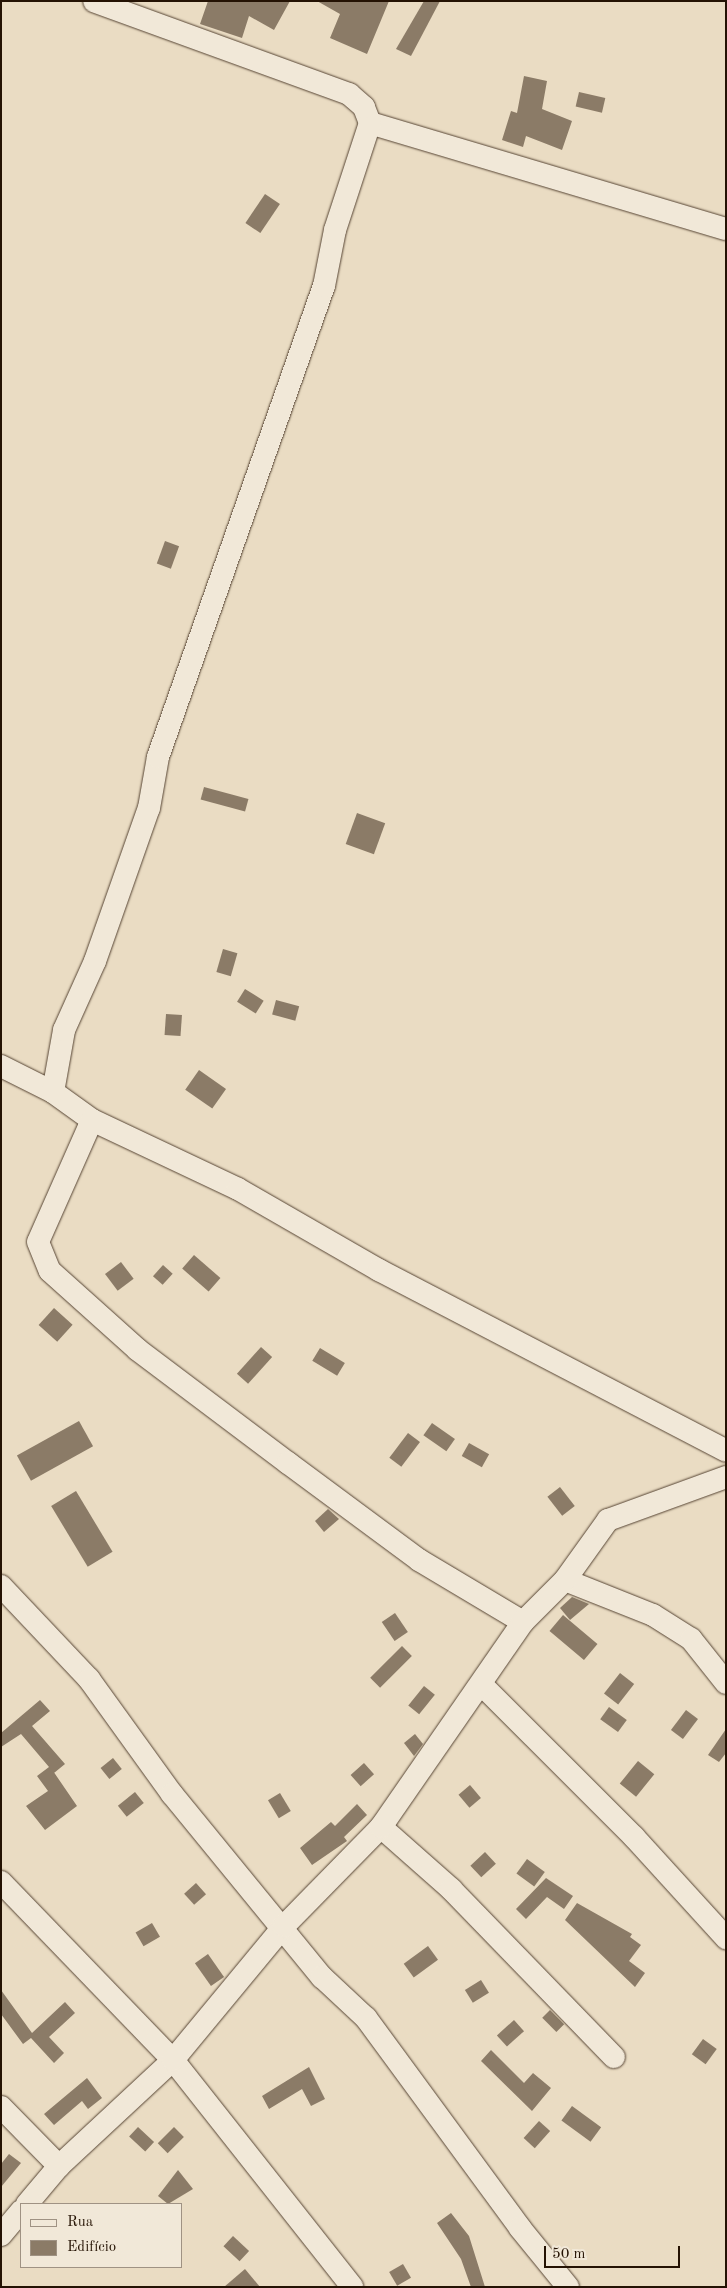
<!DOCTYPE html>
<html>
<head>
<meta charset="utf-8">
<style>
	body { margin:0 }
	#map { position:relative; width:727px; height:2288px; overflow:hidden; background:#eadcc3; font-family:"Old Standard TT",serif }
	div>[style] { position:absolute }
	.building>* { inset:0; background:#8b7b67; transform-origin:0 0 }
	.roads { filter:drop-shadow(0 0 1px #564433) drop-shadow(0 0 1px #564433) }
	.minor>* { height:22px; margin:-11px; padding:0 11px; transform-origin:11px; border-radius:11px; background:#f1e8d8 }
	span { translate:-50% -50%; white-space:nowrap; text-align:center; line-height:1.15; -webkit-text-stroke:4px #f1e8d8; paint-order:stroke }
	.frame { position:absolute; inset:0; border:2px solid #241203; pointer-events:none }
	.legend { position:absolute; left:20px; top:2203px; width:162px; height:65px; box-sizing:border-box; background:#f1e8d8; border:1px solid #9f9283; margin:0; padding:6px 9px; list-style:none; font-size:15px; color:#241203 }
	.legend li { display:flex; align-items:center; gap:10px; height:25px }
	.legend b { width:25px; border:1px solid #9f9283 }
	.scale { position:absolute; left:544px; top:2246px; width:136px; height:22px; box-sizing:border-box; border:2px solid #241203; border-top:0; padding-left:6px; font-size:15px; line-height:18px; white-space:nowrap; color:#241203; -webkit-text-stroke:4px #f1e8d8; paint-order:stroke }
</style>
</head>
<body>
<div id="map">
	<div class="building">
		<i style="clip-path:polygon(208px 1px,290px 1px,274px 30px,249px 16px,242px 38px,200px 24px)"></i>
		<i style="clip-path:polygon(317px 1px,389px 1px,367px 54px,330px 38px,340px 14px)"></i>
		<i style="clip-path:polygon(424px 1px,440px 1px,411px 56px,396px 49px)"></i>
		<i style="clip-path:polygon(524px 76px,547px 81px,542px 109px,572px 121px,562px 150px,526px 136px,523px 147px,502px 140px,511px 111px,517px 113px)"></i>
		<i style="left:579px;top:92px;width:27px;height:15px;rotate:13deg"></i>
		<i style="left:265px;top:194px;width:18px;height:35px;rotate:34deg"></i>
		<i style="left:165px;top:541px;width:15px;height:24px;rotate:20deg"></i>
		<i style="left:204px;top:787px;width:46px;height:13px;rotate:15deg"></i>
		<i style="left:357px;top:813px;width:30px;height:33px;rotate:20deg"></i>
		<i style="left:223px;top:949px;width:15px;height:24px;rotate:16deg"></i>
		<i style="left:245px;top:989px;width:22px;height:15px;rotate:32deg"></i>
		<i style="left:276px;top:1000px;width:24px;height:15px;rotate:15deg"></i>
		<i style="left:166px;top:1014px;width:16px;height:21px;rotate:4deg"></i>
		<i style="left:199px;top:1070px;width:33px;height:24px;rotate:35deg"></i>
		<i style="left:194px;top:1255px;width:35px;height:18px;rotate:41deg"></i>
		<i style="left:121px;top:1262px;width:21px;height:20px;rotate:53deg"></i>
		<i style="left:163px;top:1265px;width:13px;height:15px;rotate:42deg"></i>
		<i style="left:54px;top:1308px;width:25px;height:23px;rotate:42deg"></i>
		<i style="left:261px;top:1347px;width:15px;height:36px;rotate:42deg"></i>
		<i style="left:320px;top:1348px;width:29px;height:15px;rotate:31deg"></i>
		<i style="left:79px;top:1421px;width:29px;height:71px;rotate:61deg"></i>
		<i style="left:432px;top:1423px;width:28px;height:15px;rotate:35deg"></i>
		<i style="left:408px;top:1433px;width:15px;height:31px;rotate:37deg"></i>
		<i style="left:469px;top:1443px;width:23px;height:15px;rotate:29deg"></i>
		<i style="left:560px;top:1487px;width:24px;height:16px;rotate:52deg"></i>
		<i style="left:76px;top:1491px;width:71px;height:29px;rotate:59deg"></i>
		<i style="clip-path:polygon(328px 1509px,339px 1519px,324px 1532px,315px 1521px)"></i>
		<i style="clip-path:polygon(572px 1597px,589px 1604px,570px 1620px,560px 1608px)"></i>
		<i style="left:395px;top:1613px;width:23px;height:16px;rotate:56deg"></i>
		<i style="left:563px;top:1615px;width:45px;height:21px;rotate:40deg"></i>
		<i style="left:402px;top:1646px;width:14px;height:45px;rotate:45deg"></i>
		<i style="left:620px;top:1673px;width:18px;height:26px;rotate:38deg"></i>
		<i style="left:424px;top:1686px;width:14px;height:25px;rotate:39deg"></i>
		<i style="clip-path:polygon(40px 1700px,50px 1711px,32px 1726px,65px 1764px,54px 1773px,51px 1768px,77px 1806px,45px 1830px,26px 1806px,48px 1791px,37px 1776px,49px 1767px,21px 1734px,1px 1747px,1px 1733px)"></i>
		<i style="left:609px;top:1707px;width:22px;height:15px;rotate:36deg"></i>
		<i style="left:686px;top:1710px;width:15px;height:25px;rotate:37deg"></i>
		<i style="clip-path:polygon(726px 1729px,726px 1753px,719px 1762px,708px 1755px)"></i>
		<i style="clip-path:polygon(415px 1734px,423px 1744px,414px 1756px,404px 1743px)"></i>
		<i style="left:113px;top:1758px;width:14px;height:16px;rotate:51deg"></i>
		<i style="left:638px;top:1761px;width:21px;height:29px;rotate:39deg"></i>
		<i style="left:364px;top:1763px;width:15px;height:18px;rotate:48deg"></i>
		<i style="left:470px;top:1785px;width:17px;height:15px;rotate:50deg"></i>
		<i style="left:135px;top:1792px;width:14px;height:22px;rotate:51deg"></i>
		<i style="left:280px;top:1793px;width:21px;height:14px;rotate:59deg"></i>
		<i style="clip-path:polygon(357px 1804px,367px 1815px,344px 1837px,347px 1841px,312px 1865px,300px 1848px,331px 1822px,335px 1826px)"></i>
		<i style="left:485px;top:1852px;width:16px;height:20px;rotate:47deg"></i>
		<i style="left:527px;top:1859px;width:22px;height:18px;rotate:36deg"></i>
		<i style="clip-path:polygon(546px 1878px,573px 1896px,564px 1909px,547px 1897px,526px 1919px,516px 1909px)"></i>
		<i style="left:196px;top:1883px;width:15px;height:16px;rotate:48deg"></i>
		<i style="clip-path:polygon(577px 1903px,632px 1934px,630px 1937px,641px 1945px,629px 1961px,645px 1973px,635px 1987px,565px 1920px)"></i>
		<i style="left:152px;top:1923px;width:16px;height:19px;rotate:60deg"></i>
		<i style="left:428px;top:1946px;width:17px;height:30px;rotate:54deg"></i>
		<i style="left:208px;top:1954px;width:28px;height:16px;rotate:55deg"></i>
		<i style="left:481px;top:1980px;width:15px;height:19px;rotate:58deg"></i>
		<i style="clip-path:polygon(1px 1990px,32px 2033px,65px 2002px,75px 2013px,49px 2037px,64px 2053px,54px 2063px,31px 2038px,23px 2044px,1px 2014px)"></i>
		<i style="left:550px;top:2010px;width:20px;height:11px;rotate:45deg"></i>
		<i style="left:514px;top:2020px;width:15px;height:23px;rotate:48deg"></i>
		<i style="left:703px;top:2039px;width:17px;height:19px;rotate:36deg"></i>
		<i style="clip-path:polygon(491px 2050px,524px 2083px,533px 2073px,551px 2088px,532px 2111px,481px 2061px)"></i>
		<i style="clip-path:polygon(309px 2067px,325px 2099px,311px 2106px,302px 2089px,269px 2109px,262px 2096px)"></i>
		<i style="clip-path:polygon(87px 2078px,102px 2098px,88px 2109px,82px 2101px,54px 2125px,44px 2114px)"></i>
		<i style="left:572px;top:2106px;width:36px;height:18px;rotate:36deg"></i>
		<i style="left:539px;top:2121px;width:15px;height:23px;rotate:42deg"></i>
		<i style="left:138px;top:2127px;width:22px;height:13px;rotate:43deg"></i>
		<i style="left:174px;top:2127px;width:14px;height:23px;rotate:45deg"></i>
		<i style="clip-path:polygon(9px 2154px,21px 2163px,1px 2187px,1px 2164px)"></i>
		<i style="clip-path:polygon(178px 2170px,193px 2189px,168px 2204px,158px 2196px)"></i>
		<i style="clip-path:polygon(451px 2213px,469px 2236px,485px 2287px,471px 2287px,461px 2259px,437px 2223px)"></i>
		<i style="left:233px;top:2236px;width:22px;height:14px;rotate:43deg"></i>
		<i style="left:403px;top:2264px;width:16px;height:16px;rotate:60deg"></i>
		<i style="clip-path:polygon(245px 2269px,260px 2287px,224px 2287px)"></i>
	</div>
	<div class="roads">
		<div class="minor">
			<i style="left:370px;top:123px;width:371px;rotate:16.6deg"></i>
			<i style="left:1px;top:1066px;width:58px;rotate:26.6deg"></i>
			<i style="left:53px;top:1092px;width:48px;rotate:35.7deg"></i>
			<i style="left:92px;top:1120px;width:161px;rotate:25.3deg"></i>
			<i style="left:238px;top:1189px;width:163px;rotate:29.9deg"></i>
			<i style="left:379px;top:1270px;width:391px;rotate:27.5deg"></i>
			<i style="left:53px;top:1092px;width:63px;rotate:-79.9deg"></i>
			<i style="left:64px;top:1030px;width:76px;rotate:-65.8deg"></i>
			<i style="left:95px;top:961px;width:162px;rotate:-70.6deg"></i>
			<i style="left:149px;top:808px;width:52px;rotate:-80deg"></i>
			<i style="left:158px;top:757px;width:499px;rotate:-70.6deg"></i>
			<i style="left:324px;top:286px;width:57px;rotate:-78.9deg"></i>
			<i style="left:335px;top:230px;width:113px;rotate:-71.9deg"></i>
			<i style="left:370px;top:123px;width:17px;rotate:-111deg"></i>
			<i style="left:364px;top:107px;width:20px;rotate:-139deg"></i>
			<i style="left:349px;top:94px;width:271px;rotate:-160deg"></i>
			<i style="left:92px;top:1120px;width:133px;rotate:113.9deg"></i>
			<i style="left:38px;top:1242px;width:31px;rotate:68deg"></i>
			<i style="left:50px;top:1271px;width:118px;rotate:41.9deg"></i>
			<i style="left:138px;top:1350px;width:188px;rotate:37deg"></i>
			<i style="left:288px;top:1463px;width:163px;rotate:36.5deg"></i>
			<i style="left:419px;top:1560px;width:121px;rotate:30.8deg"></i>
			<i style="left:565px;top:1580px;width:95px;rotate:21.7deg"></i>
			<i style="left:653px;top:1615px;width:45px;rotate:32.3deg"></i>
			<i style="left:691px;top:1639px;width:56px;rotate:51.5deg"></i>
			<i style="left:1px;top:1586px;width:128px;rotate:46.6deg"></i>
			<i style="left:89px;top:1679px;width:142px;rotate:54.2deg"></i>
			<i style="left:172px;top:1794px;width:237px;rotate:50.7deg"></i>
			<i style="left:322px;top:1977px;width:60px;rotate:43deg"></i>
			<i style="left:366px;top:2018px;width:260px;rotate:53.7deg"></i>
			<i style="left:520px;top:2228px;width:76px;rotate:50.9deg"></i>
			<i style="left:482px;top:1685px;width:215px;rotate:45deg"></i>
			<i style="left:634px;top:1837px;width:137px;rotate:47.7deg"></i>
			<i style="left:381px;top:1827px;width:94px;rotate:41.5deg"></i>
			<i style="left:451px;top:1889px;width:234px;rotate:45.9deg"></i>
			<i style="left:1px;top:1882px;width:248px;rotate:46deg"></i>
			<i style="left:173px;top:2060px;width:289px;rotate:51.7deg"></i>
			<i style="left:1px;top:2107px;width:83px;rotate:45.5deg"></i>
			<i style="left:27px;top:2204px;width:50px;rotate:-49.9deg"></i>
			<i style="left:59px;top:2166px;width:156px;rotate:-42.9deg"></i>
			<i style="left:173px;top:2060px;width:174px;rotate:-50.4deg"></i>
			<i style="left:284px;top:1926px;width:139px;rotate:-45.6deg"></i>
			<i style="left:381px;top:1827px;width:249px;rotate:-55.3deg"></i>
			<i style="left:523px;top:1622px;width:59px;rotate:-45deg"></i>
			<i style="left:565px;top:1580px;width:74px;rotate:-54.4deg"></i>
			<i style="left:608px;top:1520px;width:126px;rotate:-20deg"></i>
			<i style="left:1px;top:2235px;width:31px;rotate:-50deg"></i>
		</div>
	</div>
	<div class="frame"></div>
	<ul class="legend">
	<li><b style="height:6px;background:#f1e8d8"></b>Rua</li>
	<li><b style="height:14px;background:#8b7b67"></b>Edifício</li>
	</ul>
	<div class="scale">50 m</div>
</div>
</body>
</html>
